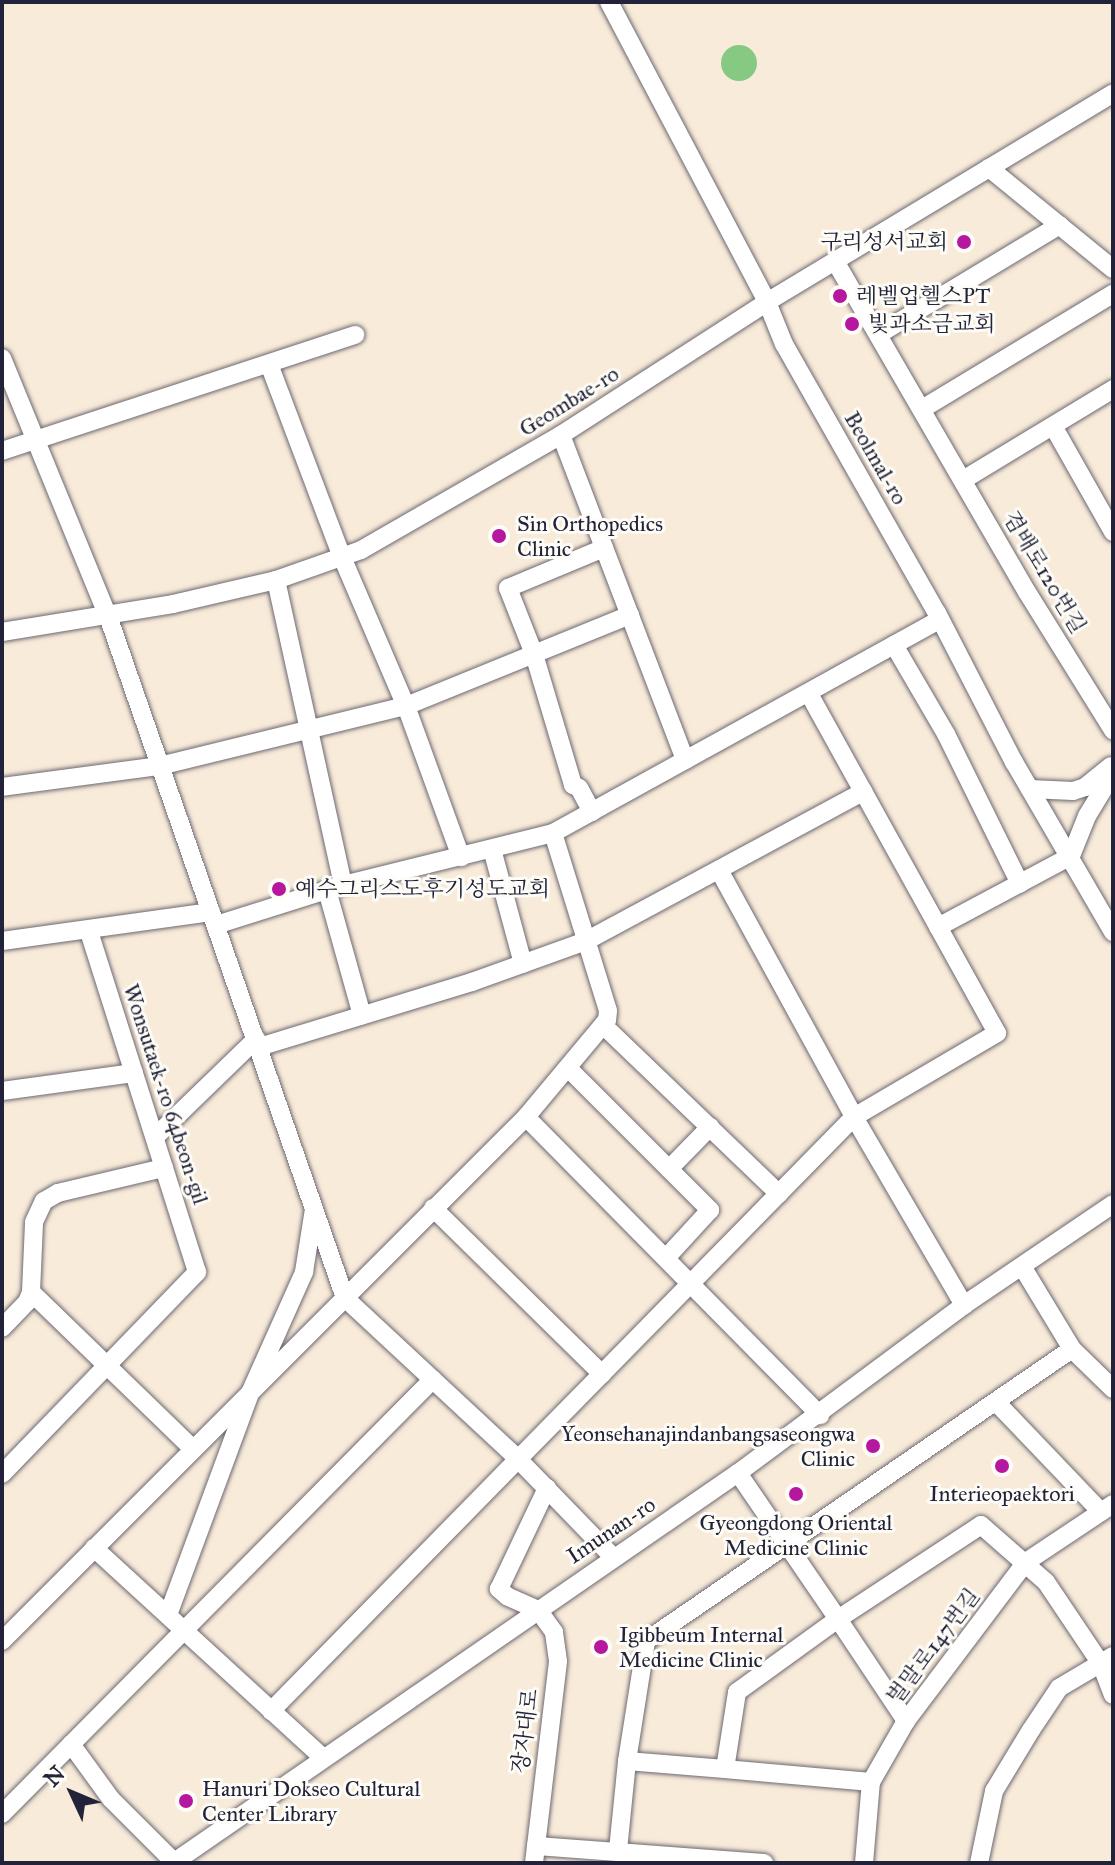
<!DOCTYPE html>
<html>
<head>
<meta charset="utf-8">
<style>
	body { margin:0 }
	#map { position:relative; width:1115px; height:1865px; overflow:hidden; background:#f8ebd9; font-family:"IM FELL Great Primer","Noto Serif KR",serif }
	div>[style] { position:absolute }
	.green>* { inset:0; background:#85c983 }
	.round { border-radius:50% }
	.roads { filter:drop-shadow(0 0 2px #6d6872) drop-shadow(0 0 2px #6d6872) }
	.minor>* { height:18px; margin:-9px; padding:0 9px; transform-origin:9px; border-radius:9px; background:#fff }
	.dots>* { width:22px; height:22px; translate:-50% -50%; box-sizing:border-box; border:4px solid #fdfcf7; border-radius:50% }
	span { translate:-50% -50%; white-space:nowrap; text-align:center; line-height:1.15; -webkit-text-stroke:6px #fdfcf7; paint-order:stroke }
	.poi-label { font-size:22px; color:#22223b }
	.right { translate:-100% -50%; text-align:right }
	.left { translate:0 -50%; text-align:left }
	.street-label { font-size:22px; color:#22223b }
	.frame { position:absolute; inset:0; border:4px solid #22223b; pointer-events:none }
	.north { position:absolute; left:32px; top:1753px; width:80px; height:80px; -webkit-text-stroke:6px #fdfcf7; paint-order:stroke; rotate:314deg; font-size:22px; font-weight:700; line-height:32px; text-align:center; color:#22223b }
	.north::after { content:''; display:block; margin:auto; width:28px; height:36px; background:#22223b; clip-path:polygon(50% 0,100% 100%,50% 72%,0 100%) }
</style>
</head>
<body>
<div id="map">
	<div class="green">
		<i class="round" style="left:721px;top:45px;width:36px;height:36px"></i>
	</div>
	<div class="roads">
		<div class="minor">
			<i style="left:609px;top:2px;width:339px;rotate:62.2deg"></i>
			<i style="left:767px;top:302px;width:45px;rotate:68deg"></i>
			<i style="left:784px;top:344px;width:309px;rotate:60.4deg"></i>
			<i style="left:937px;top:613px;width:168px;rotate:62.7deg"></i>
			<i style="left:1014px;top:762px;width:197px;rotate:59.8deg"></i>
			<i style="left:989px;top:168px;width:160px;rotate:39.2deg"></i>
			<i style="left:835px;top:261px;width:383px;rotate:59.9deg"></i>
			<i style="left:1027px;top:592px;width:163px;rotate:58.1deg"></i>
			<i style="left:879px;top:334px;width:211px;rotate:-31.1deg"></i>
			<i style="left:2px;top:358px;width:279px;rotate:67.7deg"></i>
			<i style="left:108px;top:616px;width:722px;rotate:70.84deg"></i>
			<i style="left:345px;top:1298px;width:235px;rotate:42.9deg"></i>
			<i style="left:517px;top:1458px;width:138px;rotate:45.9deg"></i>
			<i style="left:269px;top:364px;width:206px;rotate:69.3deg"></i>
			<i style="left:342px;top:557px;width:162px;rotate:66.8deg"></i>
			<i style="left:406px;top:706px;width:161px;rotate:70deg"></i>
			<i style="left:922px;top:409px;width:223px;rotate:-31.1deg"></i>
			<i style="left:1053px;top:426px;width:122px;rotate:60.5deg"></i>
			<i style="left:561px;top:435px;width:348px;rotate:69.1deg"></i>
			<i style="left:2px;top:451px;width:372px;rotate:-18.2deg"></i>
			<i style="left:963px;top:480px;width:175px;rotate:-31.2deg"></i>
			<i style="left:276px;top:580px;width:312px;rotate:77.6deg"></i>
			<i style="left:2px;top:632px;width:173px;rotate:-9.3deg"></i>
			<i style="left:173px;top:604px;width:106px;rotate:-13.1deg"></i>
			<i style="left:276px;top:580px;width:90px;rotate:-19.4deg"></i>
			<i style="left:361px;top:550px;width:231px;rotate:-29.9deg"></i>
			<i style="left:561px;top:435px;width:245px;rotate:-32.8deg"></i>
			<i style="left:767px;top:302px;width:404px;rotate:-31.1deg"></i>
			<i style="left:894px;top:645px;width:103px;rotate:59.7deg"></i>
			<i style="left:946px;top:734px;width:167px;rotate:63.7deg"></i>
			<i style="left:2px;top:787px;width:158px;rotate:-7.6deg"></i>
			<i style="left:159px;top:766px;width:254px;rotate:-13.7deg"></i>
			<i style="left:406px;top:706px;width:242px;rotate:-22.1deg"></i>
			<i style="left:1030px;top:789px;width:43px;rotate:2.7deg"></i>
			<i style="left:1073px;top:791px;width:13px;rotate:-18deg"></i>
			<i style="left:1085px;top:787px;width:33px;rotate:-39deg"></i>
			<i style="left:592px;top:812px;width:27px;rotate:-118deg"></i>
			<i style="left:579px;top:788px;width:7px;rotate:-153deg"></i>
			<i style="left:573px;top:785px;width:137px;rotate:-106.6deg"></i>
			<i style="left:534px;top:654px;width:71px;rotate:-111.5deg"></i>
			<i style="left:508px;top:588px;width:104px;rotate:-22.6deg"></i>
			<i style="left:553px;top:833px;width:186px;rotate:72.8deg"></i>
			<i style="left:608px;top:1011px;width:9px;rotate:96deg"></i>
			<i style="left:607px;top:1020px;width:126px;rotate:129.9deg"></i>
			<i style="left:526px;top:1117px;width:419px;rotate:45.4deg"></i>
			<i style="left:492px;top:849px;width:119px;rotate:74.9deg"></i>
			<i style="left:719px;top:870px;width:281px;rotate:61.3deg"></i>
			<i style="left:854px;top:1117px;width:218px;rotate:59.7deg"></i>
			<i style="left:327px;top:890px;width:130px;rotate:74.4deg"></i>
			<i style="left:216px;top:925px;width:133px;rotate:-17.5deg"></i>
			<i style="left:343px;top:885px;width:216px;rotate:-13.9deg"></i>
			<i style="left:553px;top:833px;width:442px;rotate:-28.9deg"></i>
			<i style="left:938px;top:927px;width:151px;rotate:-28.1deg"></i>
			<i style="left:1071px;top:856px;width:43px;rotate:-68.2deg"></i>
			<i style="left:1087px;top:816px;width:50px;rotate:-58.8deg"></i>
			<i style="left:2px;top:941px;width:211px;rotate:-7.9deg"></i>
			<i style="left:603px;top:1025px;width:244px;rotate:43.8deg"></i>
			<i style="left:259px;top:1047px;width:223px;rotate:-17deg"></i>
			<i style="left:472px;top:982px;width:121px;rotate:-19.8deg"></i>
			<i style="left:586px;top:941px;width:315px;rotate:-28.3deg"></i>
			<i style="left:568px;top:1068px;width:201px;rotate:45deg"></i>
			<i style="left:710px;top:1210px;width:65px;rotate:132.5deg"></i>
			<i style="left:2px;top:1091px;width:133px;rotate:-7.8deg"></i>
			<i style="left:155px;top:1137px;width:141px;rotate:-44.1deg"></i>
			<i style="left:669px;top:1169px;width:59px;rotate:-45.7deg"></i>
			<i style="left:433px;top:1208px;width:237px;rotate:44.5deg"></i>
			<i style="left:1023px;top:1268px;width:95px;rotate:58.8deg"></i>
			<i style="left:1072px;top:1349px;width:57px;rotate:44.3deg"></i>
			<i style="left:31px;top:1292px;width:226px;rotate:44.1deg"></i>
			<i style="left:2px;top:1328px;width:36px;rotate:-46deg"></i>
			<i style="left:27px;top:1302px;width:11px;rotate:-68deg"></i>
			<i style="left:31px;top:1292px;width:70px;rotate:-87.5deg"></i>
			<i style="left:34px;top:1222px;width:23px;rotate:-65deg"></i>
			<i style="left:44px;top:1201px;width:16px;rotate:-30deg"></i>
			<i style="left:58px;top:1193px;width:109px;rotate:-13.3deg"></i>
			<i style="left:996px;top:1402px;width:152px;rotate:46.3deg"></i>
			<i style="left:738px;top:1473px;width:177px;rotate:55.6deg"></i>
			<i style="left:838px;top:1619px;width:171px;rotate:-33.3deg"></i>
			<i style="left:981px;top:1525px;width:86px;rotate:41.2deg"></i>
			<i style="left:1046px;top:1582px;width:99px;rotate:56.1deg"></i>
			<i style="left:1101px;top:1664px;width:33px;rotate:69deg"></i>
			<i style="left:2px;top:1474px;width:281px;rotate:-46deg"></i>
			<i style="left:197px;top:1272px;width:358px;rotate:-107.6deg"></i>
			<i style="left:94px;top:1548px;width:311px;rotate:42.5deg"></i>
			<i style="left:168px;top:1615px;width:237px;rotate:-69.7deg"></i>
			<i style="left:250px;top:1393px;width:133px;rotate:-65.9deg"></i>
			<i style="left:304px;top:1272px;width:64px;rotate:-81deg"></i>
			<i style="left:2px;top:1641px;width:741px;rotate:-45deg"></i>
			<i style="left:271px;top:1711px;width:832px;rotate:-45.54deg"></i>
			<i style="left:854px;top:1117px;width:166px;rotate:-30.4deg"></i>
			<i style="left:997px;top:1033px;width:388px;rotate:-119deg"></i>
			<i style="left:71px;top:1744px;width:68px;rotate:54deg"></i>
			<i style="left:111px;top:1799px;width:89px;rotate:45deg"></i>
			<i style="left:627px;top:1761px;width:98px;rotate:4.7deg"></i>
			<i style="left:871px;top:1782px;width:147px;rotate:-174.9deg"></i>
			<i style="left:725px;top:1769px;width:78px;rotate:-81.1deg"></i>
			<i style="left:737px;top:1692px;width:125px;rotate:-35.9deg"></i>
			<i style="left:838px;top:1619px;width:123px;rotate:56.3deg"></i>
			<i style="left:2px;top:1814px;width:612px;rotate:-45.26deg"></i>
			<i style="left:536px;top:1846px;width:229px;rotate:4.3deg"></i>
			<i style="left:618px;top:1850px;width:89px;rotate:-84.2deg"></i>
			<i style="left:627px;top:1761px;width:121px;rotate:-81deg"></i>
			<i style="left:646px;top:1641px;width:516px;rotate:-34.43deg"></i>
			<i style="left:173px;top:1863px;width:687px;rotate:-34.62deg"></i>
			<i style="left:738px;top:1473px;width:282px;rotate:-36.6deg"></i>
			<i style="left:964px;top:1305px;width:180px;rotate:-34.1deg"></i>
			<i style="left:534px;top:1863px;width:203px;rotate:-83.2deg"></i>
			<i style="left:558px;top:1661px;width:29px;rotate:-98deg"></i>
			<i style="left:554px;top:1632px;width:27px;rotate:-126deg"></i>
			<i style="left:538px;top:1610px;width:34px;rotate:-156deg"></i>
			<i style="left:507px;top:1596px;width:11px;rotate:-139deg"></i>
			<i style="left:499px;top:1589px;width:112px;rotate:-64.6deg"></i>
			<i style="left:864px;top:1863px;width:81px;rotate:-85.1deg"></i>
			<i style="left:871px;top:1782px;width:70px;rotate:-60.2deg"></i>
			<i style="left:906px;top:1721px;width:199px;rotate:-53deg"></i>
			<i style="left:1026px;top:1562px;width:105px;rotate:-33.7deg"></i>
			<i style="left:979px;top:1863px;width:74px;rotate:-78.2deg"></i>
			<i style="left:994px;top:1791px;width:71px;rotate:-58.8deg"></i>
			<i style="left:1031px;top:1730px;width:50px;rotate:-56.3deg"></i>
			<i style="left:1059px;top:1688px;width:63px;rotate:-30.7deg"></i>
		</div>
	</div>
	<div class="dots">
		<i style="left:964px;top:242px;background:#b5179e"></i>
		<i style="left:840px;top:296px;background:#b5179e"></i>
		<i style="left:852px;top:324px;background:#b5179e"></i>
		<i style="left:499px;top:536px;background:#b5179e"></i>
		<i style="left:279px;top:889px;background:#b5179e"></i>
		<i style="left:873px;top:1446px;background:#b5179e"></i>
		<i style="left:1002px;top:1466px;background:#b5179e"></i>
		<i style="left:796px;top:1494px;background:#b5179e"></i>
		<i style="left:601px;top:1647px;background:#b5179e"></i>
		<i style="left:186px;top:1801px;background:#b5179e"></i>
	</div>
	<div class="poi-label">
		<span class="right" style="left:948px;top:242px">구리성서교회</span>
		<span class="left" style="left:856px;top:296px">레벨업헬스PT</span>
		<span class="left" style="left:868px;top:324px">빛과소금교회</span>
		<span class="left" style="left:517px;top:536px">Sin Orthopedics<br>Clinic</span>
		<span class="left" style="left:295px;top:889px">예수그리스도후기성도교회</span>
		<span class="right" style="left:855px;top:1446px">Yeonsehanajindanbangsaseongwa<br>Clinic</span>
		<span style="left:1002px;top:1494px">Interieopaektori</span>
		<span style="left:796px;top:1535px">Gyeongdong Oriental<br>Medicine Clinic</span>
		<span class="left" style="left:619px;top:1647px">Igibbeum Internal<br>Medicine Clinic</span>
		<span class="left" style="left:202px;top:1801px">Hanuri Dokseo Cultural<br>Center Library</span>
	</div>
	<div class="street-label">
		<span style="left:569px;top:401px;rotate:-32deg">Geombae-ro</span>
		<span style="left:876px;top:458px;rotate:60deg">Beolmal-ro</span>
		<span style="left:1045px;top:572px;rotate:59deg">겸배로120번길</span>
		<span style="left:166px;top:1094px;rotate:72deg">Wonsutaek-ro 64beon-gil</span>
		<span style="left:611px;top:1530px;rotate:-34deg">Imunan-ro</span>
		<span style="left:933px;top:1646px;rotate:-53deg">벌말로147번길</span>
		<span style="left:525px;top:1731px;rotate:-83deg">장자대로</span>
	</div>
	<div class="frame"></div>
	<div class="north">N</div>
</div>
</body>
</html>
